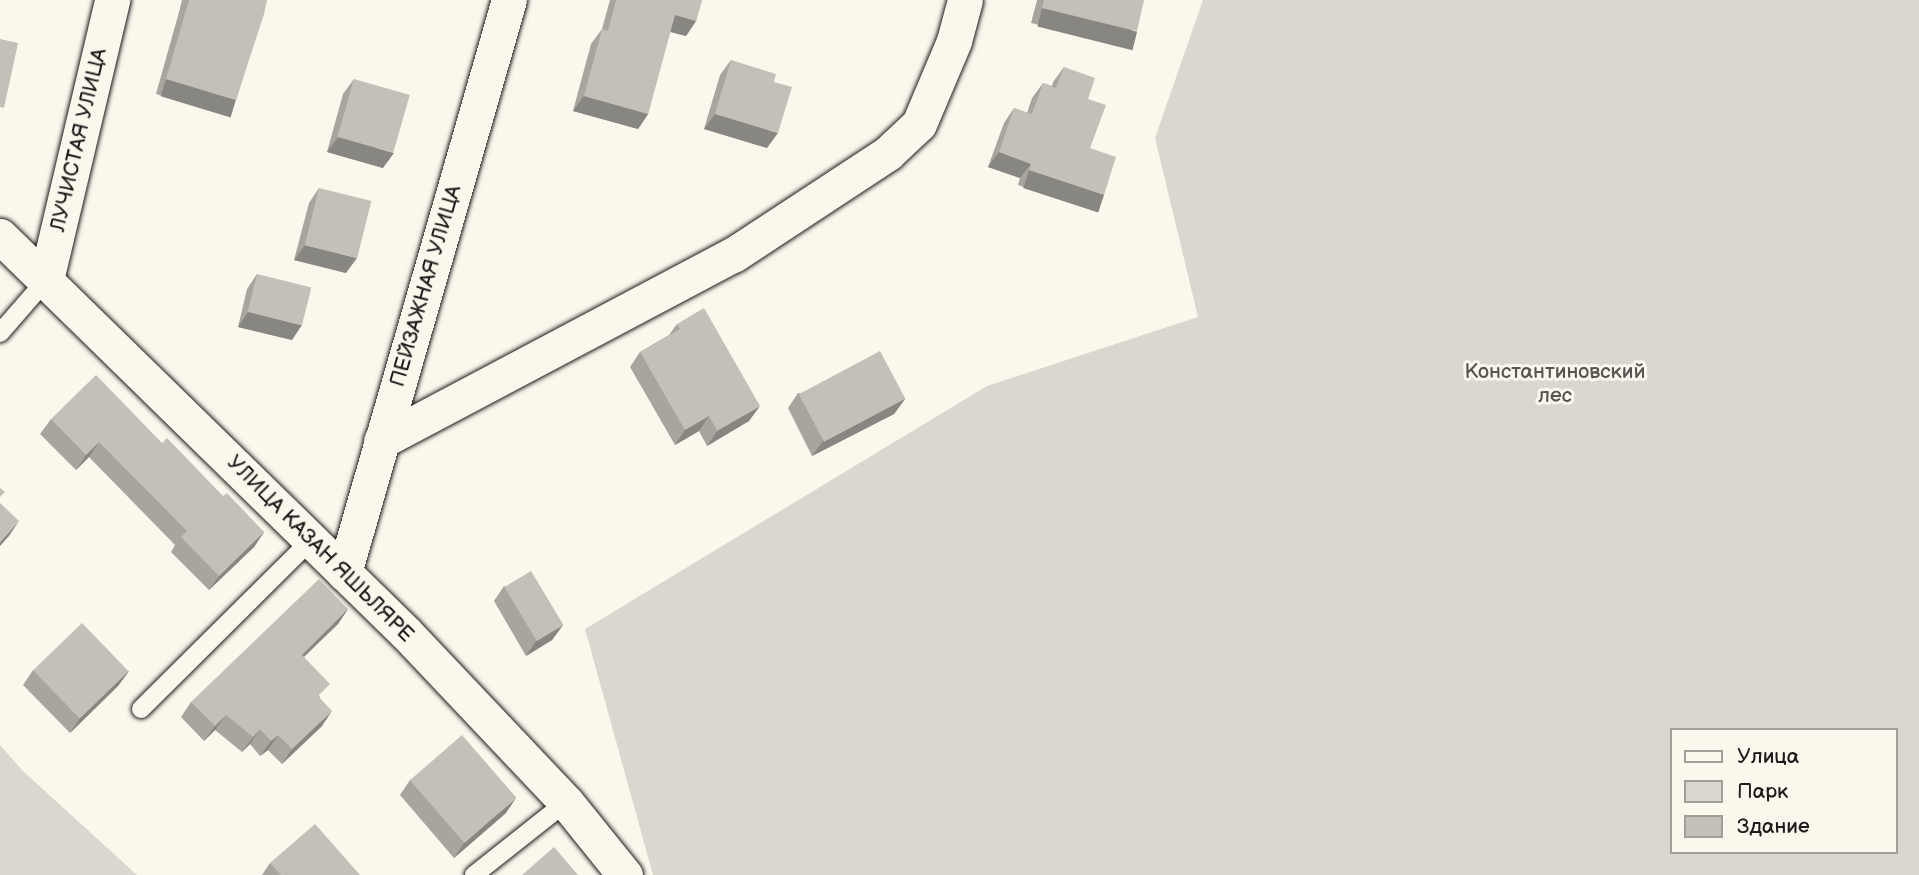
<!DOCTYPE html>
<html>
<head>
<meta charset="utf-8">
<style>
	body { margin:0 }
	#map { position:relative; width:1919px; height:875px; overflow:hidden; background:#fbf7ec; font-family:"Balsamiq Sans",sans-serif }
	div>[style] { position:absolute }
	.green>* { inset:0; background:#dad7ce }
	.roads { filter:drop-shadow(0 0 2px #1c1c1c) drop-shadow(0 0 2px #1c1c1c) }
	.service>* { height:18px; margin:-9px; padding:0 9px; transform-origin:9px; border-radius:9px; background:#fbf7ec }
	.minor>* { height:35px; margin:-17.5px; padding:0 17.5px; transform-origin:17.5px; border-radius:17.5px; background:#fbf7ec }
	.wall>* { inset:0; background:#a8a59e }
	.shaded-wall>* { inset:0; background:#888681; transform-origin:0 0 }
	.building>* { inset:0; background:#c3c0b8; transform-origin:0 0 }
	span { translate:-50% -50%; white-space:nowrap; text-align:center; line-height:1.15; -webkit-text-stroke:6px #fbf7ec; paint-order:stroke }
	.street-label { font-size:21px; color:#1c1c1c }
	.park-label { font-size:21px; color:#555451 }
	.legend { position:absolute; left:1670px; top:728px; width:228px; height:126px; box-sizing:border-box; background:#fbf7ec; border:2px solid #a29f99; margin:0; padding:9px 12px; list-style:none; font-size:21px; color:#1c1c1c }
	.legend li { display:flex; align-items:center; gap:14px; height:35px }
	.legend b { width:35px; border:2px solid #a29f99 }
</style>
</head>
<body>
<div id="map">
	<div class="green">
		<i style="clip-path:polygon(evenodd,1203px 0,1919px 0,1919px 875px,653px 875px,585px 629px,987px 386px,1198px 317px,1155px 138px,1203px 0,1672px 730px,1896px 730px,1896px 852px,1672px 852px,1672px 730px)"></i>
		<i style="clip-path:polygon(0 745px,23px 771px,137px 875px,0 875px)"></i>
	</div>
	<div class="roads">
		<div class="service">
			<i style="left:0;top:333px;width:70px;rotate:-49deg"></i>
			<i style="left:141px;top:709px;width:240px;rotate:-44.8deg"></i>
			<i style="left:474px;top:875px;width:117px;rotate:-38.4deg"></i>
		</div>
		<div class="minor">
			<i style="left:0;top:236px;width:568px;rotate:44.36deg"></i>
			<i style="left:406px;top:633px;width:233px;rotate:46.6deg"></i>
			<i style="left:566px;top:802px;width:94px;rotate:51.1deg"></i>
			<i style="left:46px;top:280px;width:288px;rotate:-76.7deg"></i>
			<i style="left:381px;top:441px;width:398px;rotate:-27.9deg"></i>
			<i style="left:733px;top:255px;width:186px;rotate:-33.3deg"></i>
			<i style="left:888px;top:153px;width:42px;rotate:-43.1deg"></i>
			<i style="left:919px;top:124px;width:90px;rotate:-67.1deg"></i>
			<i style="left:954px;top:41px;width:42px;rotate:-75deg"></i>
			<i style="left:344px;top:573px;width:596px;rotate:-73.94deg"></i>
		</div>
	</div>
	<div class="wall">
		<i style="clip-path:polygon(182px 0,267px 0,236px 100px,226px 115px,156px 94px,179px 12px)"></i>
		<i style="clip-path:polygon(610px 0,702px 0,696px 21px,686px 36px,670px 32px,648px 114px,638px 129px,573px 111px,591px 44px,602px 29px)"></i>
		<i style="clip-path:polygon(1037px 0,1144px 0,1126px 46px,1031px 23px)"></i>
		<i style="clip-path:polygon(731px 60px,774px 82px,767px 148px,704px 129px,720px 75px)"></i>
		<i style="clip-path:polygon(1064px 67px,1088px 99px,1090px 148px,1104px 195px,1093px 210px,1018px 185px,1020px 178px,988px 167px,1004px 123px,1014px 108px,1027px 113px,1032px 98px,1043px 83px,1052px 86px,1053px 82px)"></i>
		<i style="clip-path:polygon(354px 79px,383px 168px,327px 152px,343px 94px)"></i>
		<i style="clip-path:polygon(319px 188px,346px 273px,294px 260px,309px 203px)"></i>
		<i style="clip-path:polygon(257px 274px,292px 340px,238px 327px,247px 289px)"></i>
		<i style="clip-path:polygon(677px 324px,749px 421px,707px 446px,699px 431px,675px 445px,630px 367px,640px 352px,669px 335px)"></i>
		<i style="clip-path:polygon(798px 393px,905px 399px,894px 414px,812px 456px,788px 408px)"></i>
		<i style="clip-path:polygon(51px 419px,162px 443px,264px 532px,254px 547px,209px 590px,171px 552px,175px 545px,89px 457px,76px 470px,40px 434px)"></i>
		<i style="clip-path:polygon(504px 586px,563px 625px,552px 640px,526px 656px,494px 601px)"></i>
		<i style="clip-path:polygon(348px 609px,338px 624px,304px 657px,320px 698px,322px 726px,282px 764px,268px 750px,260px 756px,250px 744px,242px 752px,215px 730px,204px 741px,181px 717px,191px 702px)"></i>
		<i style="clip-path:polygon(33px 670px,129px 671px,118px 686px,70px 733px,23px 685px)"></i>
		<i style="clip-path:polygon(410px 780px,506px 813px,454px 858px,400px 795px)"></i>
		<i style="clip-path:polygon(270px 863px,360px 875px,262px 875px)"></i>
	</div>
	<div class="shaded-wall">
		<i style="left:1042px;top:8px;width:98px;height:19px;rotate:14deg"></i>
		<i style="clip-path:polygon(675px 15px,696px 21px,686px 36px,664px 30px)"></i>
		<i style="left:166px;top:79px;width:73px;height:18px;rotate:17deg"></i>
		<i style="clip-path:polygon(584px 96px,648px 114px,638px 129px,573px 111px)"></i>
		<i style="clip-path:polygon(715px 114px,778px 133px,767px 148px,704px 129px)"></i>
		<i style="clip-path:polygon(338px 137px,394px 153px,383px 168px,327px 152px)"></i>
		<i style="clip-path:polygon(999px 152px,1031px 164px,1020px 178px,988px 167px)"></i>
		<i style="left:1029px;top:170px;width:79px;height:19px;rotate:18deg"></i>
		<i style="clip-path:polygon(305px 245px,357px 258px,346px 273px,294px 260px)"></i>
		<i style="clip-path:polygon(248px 312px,302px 325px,292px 340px,238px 327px)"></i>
		<i style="clip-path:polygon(905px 399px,894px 414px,812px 456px,823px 441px)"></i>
		<i style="clip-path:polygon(760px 406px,749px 421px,707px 446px,717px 431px)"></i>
		<i style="clip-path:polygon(709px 416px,699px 431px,675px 445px,685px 430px)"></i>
		<i style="clip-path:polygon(99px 442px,89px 457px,76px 470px,86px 455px)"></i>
		<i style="clip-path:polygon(19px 521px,9px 536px,0 546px,0 542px)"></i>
		<i style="clip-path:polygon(264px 532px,254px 547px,209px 590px,219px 576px)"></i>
		<i style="clip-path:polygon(348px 609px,338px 624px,291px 669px,302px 655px)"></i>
		<i style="clip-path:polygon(563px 625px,552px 640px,526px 656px,536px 641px)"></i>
		<i style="clip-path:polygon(129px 671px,118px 686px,70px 733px,80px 718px)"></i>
		<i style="clip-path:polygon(332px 711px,322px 726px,282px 764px,292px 749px)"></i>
		<i style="clip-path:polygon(226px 715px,215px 730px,204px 741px,215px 726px)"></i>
		<i style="clip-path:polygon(260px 729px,250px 744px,242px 752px,253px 737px)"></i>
		<i style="clip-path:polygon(278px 735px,268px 750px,260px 756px,271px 741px)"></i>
		<i style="clip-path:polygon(516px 798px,506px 813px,454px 858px,464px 843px)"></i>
	</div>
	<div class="building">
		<i style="clip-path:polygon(189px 0,267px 0,264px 14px,236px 100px,166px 79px)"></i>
		<i style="clip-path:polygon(616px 0,702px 0,696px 21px,675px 15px,648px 114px,584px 96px,602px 29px,608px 31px)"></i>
		<i style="clip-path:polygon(1044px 0,1144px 0,1137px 31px,1042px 8px)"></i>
		<i style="clip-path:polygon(0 39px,18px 43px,4px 108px,0 107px)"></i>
		<i style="clip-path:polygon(731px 60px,776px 74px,774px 82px,792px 87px,778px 133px,715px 114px)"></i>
		<i style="clip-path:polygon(1064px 67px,1095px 78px,1088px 99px,1106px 105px,1090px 148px,1116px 157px,1104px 195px,1029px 170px,1031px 164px,999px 152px,1014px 108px,1032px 114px,1043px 83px,1056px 88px)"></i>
		<i style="left:354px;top:79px;width:58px;height:60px;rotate:16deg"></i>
		<i style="left:319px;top:188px;width:54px;height:59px;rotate:14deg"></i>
		<i style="left:257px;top:274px;width:56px;height:39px;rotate:14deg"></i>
		<i style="clip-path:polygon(704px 308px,760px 406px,717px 431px,709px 416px,685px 430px,640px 352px,680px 329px,677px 324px)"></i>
		<i style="left:880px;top:351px;width:54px;height:92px;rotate:62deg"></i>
		<i style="clip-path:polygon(96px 375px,162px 443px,167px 438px,223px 496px,227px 493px,264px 532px,219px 576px,181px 537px,187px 531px,99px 442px,86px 455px,51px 419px)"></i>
		<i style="clip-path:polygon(0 488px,5px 492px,0 497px)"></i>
		<i style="clip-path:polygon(0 503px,19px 521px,0 542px)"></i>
		<i style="left:531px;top:571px;width:63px;height:31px;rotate:59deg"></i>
		<i style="clip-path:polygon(319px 579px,348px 609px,302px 655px,330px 684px,318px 696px,332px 711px,292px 749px,278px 735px,271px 741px,260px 729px,253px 737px,226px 715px,215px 726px,191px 702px)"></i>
		<i style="left:82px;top:623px;width:67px;height:68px;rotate:46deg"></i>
		<i style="left:462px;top:735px;width:83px;height:69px;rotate:49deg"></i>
		<i style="clip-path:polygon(315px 824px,360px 875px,281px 875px,270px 863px)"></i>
		<i style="clip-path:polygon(554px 847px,578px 875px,522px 875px)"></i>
	</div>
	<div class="street-label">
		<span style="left:79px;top:140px;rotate:-77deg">ЛУЧИСТАЯ УЛИЦА</span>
		<span style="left:426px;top:286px;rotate:-74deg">ПЕЙЗАЖНАЯ УЛИЦА</span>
		<span style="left:320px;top:549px;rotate:45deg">УЛИЦА КАЗАН ЯШЬЛЯРЕ</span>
	</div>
	<div class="park-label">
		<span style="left:1555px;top:384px">Константиновский<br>лес</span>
	</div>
	<ul class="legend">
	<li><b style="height:9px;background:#fbf7ec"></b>Улица</li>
	<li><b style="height:19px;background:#dad7ce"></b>Парк</li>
	<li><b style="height:19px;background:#c3c0b8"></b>Здание</li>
	</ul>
</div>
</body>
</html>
